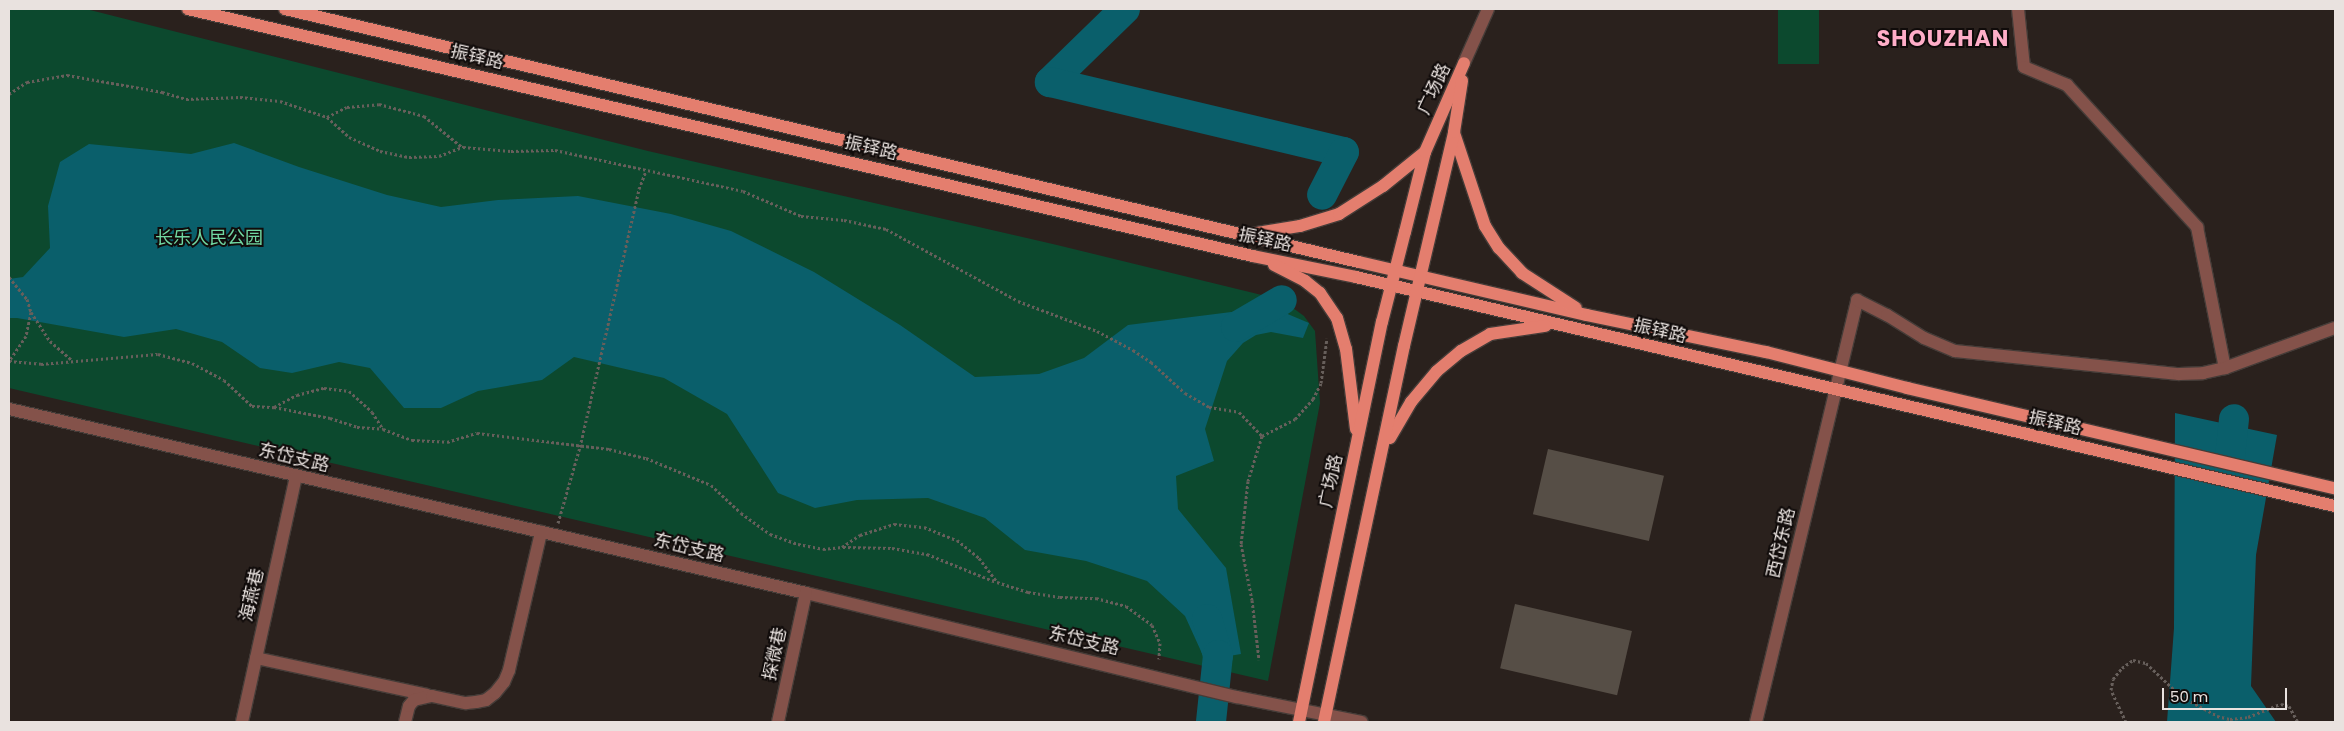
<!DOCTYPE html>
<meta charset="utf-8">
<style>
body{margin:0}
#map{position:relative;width:2344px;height:731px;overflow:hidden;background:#2a211d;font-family:Poppins,"Noto Sans SC",sans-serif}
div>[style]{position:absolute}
.green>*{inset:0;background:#0c492e;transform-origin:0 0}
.water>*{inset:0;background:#0a5f6b}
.river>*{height:30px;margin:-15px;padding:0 15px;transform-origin:15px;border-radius:15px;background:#0a5f6b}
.building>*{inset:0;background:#564e46;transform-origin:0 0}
.path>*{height:3px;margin-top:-1.5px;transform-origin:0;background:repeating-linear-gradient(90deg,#675f5b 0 2.5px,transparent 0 5px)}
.roads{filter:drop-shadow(1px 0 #453c38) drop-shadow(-1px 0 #453c38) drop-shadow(0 1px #453c38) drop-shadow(0 -1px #453c38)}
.minor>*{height:12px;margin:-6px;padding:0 6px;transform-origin:6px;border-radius:6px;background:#84524a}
.major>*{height:12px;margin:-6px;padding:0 6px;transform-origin:6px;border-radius:6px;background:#e47e6e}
span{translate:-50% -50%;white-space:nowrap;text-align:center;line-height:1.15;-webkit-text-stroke:4px #100b0a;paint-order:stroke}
.street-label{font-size:18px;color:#e9e2df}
.park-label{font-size:18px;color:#71d7a2}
.district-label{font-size:22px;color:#ffaec8;font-weight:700;letter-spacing:1px}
.frame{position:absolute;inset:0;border:10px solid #e9e2df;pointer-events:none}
.scale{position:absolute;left:2162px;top:688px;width:125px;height:22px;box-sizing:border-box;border:2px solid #e9e2df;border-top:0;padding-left:6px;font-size:15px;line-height:18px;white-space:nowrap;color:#e9e2df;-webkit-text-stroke:4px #100b0a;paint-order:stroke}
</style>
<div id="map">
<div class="green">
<div style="clip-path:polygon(9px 9px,86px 9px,648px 151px,1057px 245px,1282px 300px,1304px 316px,1315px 331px,1320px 403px,1268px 681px,9px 388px)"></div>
<div style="left:1778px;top:9px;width:41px;height:55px"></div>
</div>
<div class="water">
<div style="clip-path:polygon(234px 143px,299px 167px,387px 195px,441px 207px,498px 200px,578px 196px,671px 214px,731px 231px,814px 272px,900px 325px,975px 377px,1039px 374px,1084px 358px,1128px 325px,1271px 307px,1309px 323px,1303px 338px,1271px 332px,1256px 335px,1243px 343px,1227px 361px,1205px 429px,1214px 461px,1176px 476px,1178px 509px,1226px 568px,1241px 654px,1205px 660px,1185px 616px,1147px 581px,1086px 561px,1025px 550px,985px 518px,928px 498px,857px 500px,815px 508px,778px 493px,727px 414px,664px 378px,574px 357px,542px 380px,478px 391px,441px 408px,404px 408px,370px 368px,339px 362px,292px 373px,260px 368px,222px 342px,176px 329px,124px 337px,17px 318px,9px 318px,9px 279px,23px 277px,50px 248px,48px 206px,60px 162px,89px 144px,191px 154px)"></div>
<div style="clip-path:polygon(2175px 413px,2277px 435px,2256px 555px,2251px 686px,2276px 722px,2167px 722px,2174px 628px)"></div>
</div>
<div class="river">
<div style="left:1125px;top:9px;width:105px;rotate:135.8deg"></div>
<div style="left:1050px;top:82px;width:302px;rotate:13.4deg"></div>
<div style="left:1344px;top:152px;width:48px;rotate:117.1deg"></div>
<div style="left:1236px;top:327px;width:53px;rotate:-30.4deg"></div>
<div style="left:2229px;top:466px;width:47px;rotate:-83.9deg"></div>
<div style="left:1207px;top:619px;width:38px;rotate:73deg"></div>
<div style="left:1218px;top:655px;width:67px;rotate:96deg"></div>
</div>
<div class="building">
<div style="left:1548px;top:449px;width:119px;height:67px;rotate:13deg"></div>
<div style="left:1515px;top:604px;width:120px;height:66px;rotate:13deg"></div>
</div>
<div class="path">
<div style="left:9px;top:94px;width:22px;rotate:-34deg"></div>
<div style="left:27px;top:82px;width:41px;rotate:-9.9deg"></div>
<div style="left:67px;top:75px;width:97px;rotate:10.1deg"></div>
<div style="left:162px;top:92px;width:25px;rotate:16deg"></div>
<div style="left:186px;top:99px;width:54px;rotate:-2.1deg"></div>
<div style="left:240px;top:97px;width:40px;rotate:5.7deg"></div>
<div style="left:280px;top:101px;width:50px;rotate:18.8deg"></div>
<div style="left:327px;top:117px;width:30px;rotate:42deg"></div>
<div style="left:349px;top:137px;width:34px;rotate:24deg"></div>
<div style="left:380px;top:151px;width:30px;rotate:12deg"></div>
<div style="left:409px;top:157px;width:30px;rotate:-2deg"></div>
<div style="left:439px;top:156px;width:26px;rotate:-21deg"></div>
<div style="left:463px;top:147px;width:48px;rotate:4.8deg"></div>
<div style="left:511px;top:151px;width:44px;rotate:-1.3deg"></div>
<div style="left:555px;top:150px;width:192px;rotate:12.3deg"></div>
<div style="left:743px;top:191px;width:63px;rotate:23.3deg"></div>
<div style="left:801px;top:216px;width:43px;rotate:5.3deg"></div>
<div style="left:844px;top:220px;width:43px;rotate:12.1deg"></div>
<div style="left:886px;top:229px;width:150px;rotate:28.6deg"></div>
<div style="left:1018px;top:301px;width:85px;rotate:20.8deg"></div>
<div style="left:1097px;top:331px;width:41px;rotate:27.8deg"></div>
<div style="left:1133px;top:350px;width:22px;rotate:34deg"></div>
<div style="left:1151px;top:362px;width:46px;rotate:42.4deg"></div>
<div style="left:1185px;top:393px;width:28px;rotate:30deg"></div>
<div style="left:1209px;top:407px;width:30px;rotate:9deg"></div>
<div style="left:1239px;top:412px;width:33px;rotate:46deg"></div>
<div style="left:1262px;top:436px;width:47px;rotate:107.3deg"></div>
<div style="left:1248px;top:481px;width:63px;rotate:96.3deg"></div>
<div style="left:1241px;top:544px;width:57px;rotate:78.9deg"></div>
<div style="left:1252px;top:600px;width:60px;rotate:83.3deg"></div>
<div style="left:327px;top:117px;width:22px;rotate:-27deg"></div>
<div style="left:347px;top:107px;width:32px;rotate:-5deg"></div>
<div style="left:379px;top:104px;width:47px;rotate:14.9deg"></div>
<div style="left:424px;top:116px;width:49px;rotate:39.2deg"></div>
<div style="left:9px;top:277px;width:28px;rotate:51deg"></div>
<div style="left:27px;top:299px;width:14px;rotate:73deg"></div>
<div style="left:31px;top:312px;width:25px;rotate:102deg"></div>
<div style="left:26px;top:336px;width:30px;rotate:124deg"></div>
<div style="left:9px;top:361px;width:32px;rotate:5deg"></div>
<div style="left:41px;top:364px;width:117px;rotate:-4.9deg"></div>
<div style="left:158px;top:354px;width:35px;rotate:15deg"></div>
<div style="left:192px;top:363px;width:36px;rotate:28deg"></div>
<div style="left:224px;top:380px;width:38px;rotate:43deg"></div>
<div style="left:252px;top:406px;width:22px;rotate:3deg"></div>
<div style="left:274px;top:407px;width:26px;rotate:-28deg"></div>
<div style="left:297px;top:395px;width:28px;rotate:-15deg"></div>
<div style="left:324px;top:388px;width:25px;rotate:7deg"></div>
<div style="left:349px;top:391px;width:31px;rotate:42deg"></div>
<div style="left:372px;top:412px;width:20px;rotate:57deg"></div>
<div style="left:383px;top:429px;width:31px;rotate:21deg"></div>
<div style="left:412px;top:440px;width:35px;rotate:3deg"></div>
<div style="left:447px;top:442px;width:31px;rotate:-17deg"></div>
<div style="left:477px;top:433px;width:133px;rotate:6.9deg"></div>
<div style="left:609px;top:449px;width:38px;rotate:14deg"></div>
<div style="left:646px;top:458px;width:70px;rotate:22.6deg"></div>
<div style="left:711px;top:485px;width:41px;rotate:43deg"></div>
<div style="left:741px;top:513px;width:36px;rotate:36deg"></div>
<div style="left:770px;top:534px;width:30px;rotate:20deg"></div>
<div style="left:798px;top:544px;width:25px;rotate:11deg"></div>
<div style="left:823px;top:549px;width:19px;rotate:-6deg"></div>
<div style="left:842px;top:547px;width:22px;rotate:-34deg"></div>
<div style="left:860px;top:535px;width:36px;rotate:-18deg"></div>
<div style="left:894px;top:524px;width:30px;rotate:6deg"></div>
<div style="left:924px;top:527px;width:35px;rotate:22deg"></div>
<div style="left:957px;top:540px;width:28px;rotate:39deg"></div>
<div style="left:979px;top:558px;width:30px;rotate:53deg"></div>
<div style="left:997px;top:582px;width:33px;rotate:18deg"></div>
<div style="left:1028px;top:592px;width:32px;rotate:9deg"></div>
<div style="left:1060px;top:597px;width:36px;rotate:2deg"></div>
<div style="left:1096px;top:598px;width:31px;rotate:15deg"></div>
<div style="left:1126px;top:606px;width:32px;rotate:36deg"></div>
<div style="left:1152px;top:625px;width:20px;rotate:66deg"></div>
<div style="left:1160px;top:643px;width:16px;rotate:94deg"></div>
<div style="left:31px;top:312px;width:35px;rotate:57deg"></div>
<div style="left:50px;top:341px;width:29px;rotate:41deg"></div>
<div style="left:274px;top:407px;width:57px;rotate:11.1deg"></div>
<div style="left:330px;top:418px;width:28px;rotate:18deg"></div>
<div style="left:357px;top:427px;width:26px;rotate:4deg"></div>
<div style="left:1262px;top:436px;width:37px;rotate:-27deg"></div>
<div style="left:1295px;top:419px;width:27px;rotate:-48deg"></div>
<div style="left:1313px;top:399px;width:18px;rotate:-63deg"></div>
<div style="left:1321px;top:383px;width:45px;rotate:-82.4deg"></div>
<div style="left:558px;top:523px;width:79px;rotate:-73.9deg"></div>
<div style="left:580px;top:447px;width:265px;rotate:-77.1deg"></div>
<div style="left:639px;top:189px;width:19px;rotate:-69deg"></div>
<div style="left:843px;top:547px;width:49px;rotate:1.2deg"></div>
<div style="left:892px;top:548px;width:36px;rotate:10deg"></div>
<div style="left:927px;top:554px;width:74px;rotate:22.1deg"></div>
<div style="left:2126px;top:722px;width:35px;rotate:-115deg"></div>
<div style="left:2111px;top:690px;width:11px;rotate:-80deg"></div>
<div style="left:2113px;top:679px;width:14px;rotate:-51deg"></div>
<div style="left:2122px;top:668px;width:14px;rotate:-36deg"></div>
<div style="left:2133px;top:660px;width:13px;rotate:13deg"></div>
<div style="left:2146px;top:663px;width:50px;rotate:43.4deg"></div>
<div style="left:2182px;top:697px;width:40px;rotate:28deg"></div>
<div style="left:2217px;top:716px;width:13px;rotate:13deg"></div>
<div style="left:2230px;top:719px;width:18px;rotate:-6deg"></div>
<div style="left:2248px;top:717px;width:35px;rotate:-22deg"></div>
<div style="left:2281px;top:704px;width:8px;rotate:14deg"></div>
<div style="left:2289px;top:706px;width:18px;rotate:61deg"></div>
</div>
<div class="roads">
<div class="minor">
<div style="left:2018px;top:9px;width:58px;rotate:84.1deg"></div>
<div style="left:2024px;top:67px;width:47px;rotate:22.7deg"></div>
<div style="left:2067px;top:85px;width:193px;rotate:47.5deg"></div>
<div style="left:2197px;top:227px;width:144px;rotate:78.8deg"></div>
<div style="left:1464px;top:63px;width:59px;rotate:-66deg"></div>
<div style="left:9px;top:409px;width:818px;rotate:13deg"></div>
<div style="left:806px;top:593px;width:443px;rotate:13.6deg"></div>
<div style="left:1237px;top:697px;width:127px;rotate:11.3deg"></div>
<div style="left:256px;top:658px;width:175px;rotate:12.2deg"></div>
<div style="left:242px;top:722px;width:252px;rotate:-77.6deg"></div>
<div style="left:405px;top:722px;width:16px;rotate:-76deg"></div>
<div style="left:409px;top:706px;width:8px;rotate:-50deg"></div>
<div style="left:414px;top:700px;width:18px;rotate:-13deg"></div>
<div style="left:432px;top:696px;width:35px;rotate:12deg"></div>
<div style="left:466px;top:703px;width:10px;rotate:-6deg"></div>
<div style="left:476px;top:702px;width:10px;rotate:-11deg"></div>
<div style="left:486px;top:700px;width:11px;rotate:-38deg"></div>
<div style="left:495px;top:693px;width:14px;rotate:-51deg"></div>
<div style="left:504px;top:682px;width:13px;rotate:-67deg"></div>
<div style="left:509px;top:670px;width:142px;rotate:-76.9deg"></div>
<div style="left:778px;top:722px;width:132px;rotate:-77.8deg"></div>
<div style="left:1756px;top:722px;width:434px;rotate:-76.5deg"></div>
<div style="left:1857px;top:300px;width:34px;rotate:27deg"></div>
<div style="left:1887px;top:315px;width:44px;rotate:31.9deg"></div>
<div style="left:1924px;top:338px;width:34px;rotate:23deg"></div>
<div style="left:1955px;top:351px;width:225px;rotate:5.9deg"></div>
<div style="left:2179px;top:374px;width:24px;rotate:-2deg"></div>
<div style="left:2203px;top:373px;width:23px;rotate:-13deg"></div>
<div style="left:2225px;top:368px;width:117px;rotate:-20deg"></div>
</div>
<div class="major">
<div style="left:188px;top:9px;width:1093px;rotate:13.06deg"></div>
<div style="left:1253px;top:256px;width:105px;rotate:11.5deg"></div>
<div style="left:1356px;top:277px;width:1005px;rotate:13.17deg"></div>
<div style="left:285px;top:9px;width:1103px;rotate:13.26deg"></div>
<div style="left:1359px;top:262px;width:234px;rotate:13.1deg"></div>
<div style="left:1587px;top:315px;width:183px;rotate:11.7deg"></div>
<div style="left:1766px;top:352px;width:146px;rotate:14.3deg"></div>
<div style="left:1907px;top:388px;width:440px;rotate:13.2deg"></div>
<div style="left:1454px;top:133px;width:98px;rotate:71.6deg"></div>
<div style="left:1485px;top:226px;width:26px;rotate:58deg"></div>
<div style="left:1499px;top:248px;width:34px;rotate:47deg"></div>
<div style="left:1522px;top:273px;width:64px;rotate:32.9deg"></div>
<div style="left:1251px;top:234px;width:50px;rotate:-9.3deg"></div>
<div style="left:1300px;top:226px;width:41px;rotate:-17.1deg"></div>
<div style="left:1339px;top:214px;width:52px;rotate:-32.5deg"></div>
<div style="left:1383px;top:186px;width:54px;rotate:-39deg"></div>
<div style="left:1274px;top:265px;width:35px;rotate:27deg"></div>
<div style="left:1305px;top:281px;width:19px;rotate:39deg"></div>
<div style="left:1320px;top:293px;width:30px;rotate:56deg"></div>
<div style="left:1337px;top:318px;width:32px;rotate:74deg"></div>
<div style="left:1346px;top:349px;width:81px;rotate:82.9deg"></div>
<div style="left:1390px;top:438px;width:42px;rotate:-59.7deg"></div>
<div style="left:1411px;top:402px;width:40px;rotate:-50deg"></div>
<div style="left:1437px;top:371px;width:31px;rotate:-40deg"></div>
<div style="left:1461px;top:351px;width:34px;rotate:-30deg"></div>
<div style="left:1490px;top:334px;width:56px;rotate:-8.3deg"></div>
<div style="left:1299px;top:722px;width:409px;rotate:-78.3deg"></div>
<div style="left:1382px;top:322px;width:93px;rotate:-75.7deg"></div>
<div style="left:1405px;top:232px;width:82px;rotate:-76deg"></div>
<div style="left:1425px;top:152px;width:97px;rotate:-66.3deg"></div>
<div style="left:1324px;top:722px;width:384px;rotate:-78deg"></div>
<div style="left:1404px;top:346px;width:220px;rotate:-76.8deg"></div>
<div style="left:1454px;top:132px;width:52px;rotate:-81.1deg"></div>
</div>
</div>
<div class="street-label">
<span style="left:477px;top:57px;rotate:13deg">振铎路</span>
<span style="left:1434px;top:89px;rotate:-65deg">广场路</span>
<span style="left:871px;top:148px;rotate:13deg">振铎路</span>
<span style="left:1265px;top:240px;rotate:12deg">振铎路</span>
<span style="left:1660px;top:331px;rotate:13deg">振铎路</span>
<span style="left:2055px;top:423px;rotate:13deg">振铎路</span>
<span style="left:294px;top:458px;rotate:13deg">东岱支路</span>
<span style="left:1331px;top:481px;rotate:-78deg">广场路</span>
<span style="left:1781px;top:543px;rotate:-77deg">西岱东路</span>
<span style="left:689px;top:548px;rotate:13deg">东岱支路</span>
<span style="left:252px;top:595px;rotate:-77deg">海燕巷</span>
<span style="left:1084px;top:641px;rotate:13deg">东岱支路</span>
<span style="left:775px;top:654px;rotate:-78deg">探微巷</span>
</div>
<div class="park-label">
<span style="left:209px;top:238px">长乐人民公园</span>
</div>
<div class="district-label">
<span style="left:1943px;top:39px">SHOUZHAN</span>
</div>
<div class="frame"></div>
<div class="scale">50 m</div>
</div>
